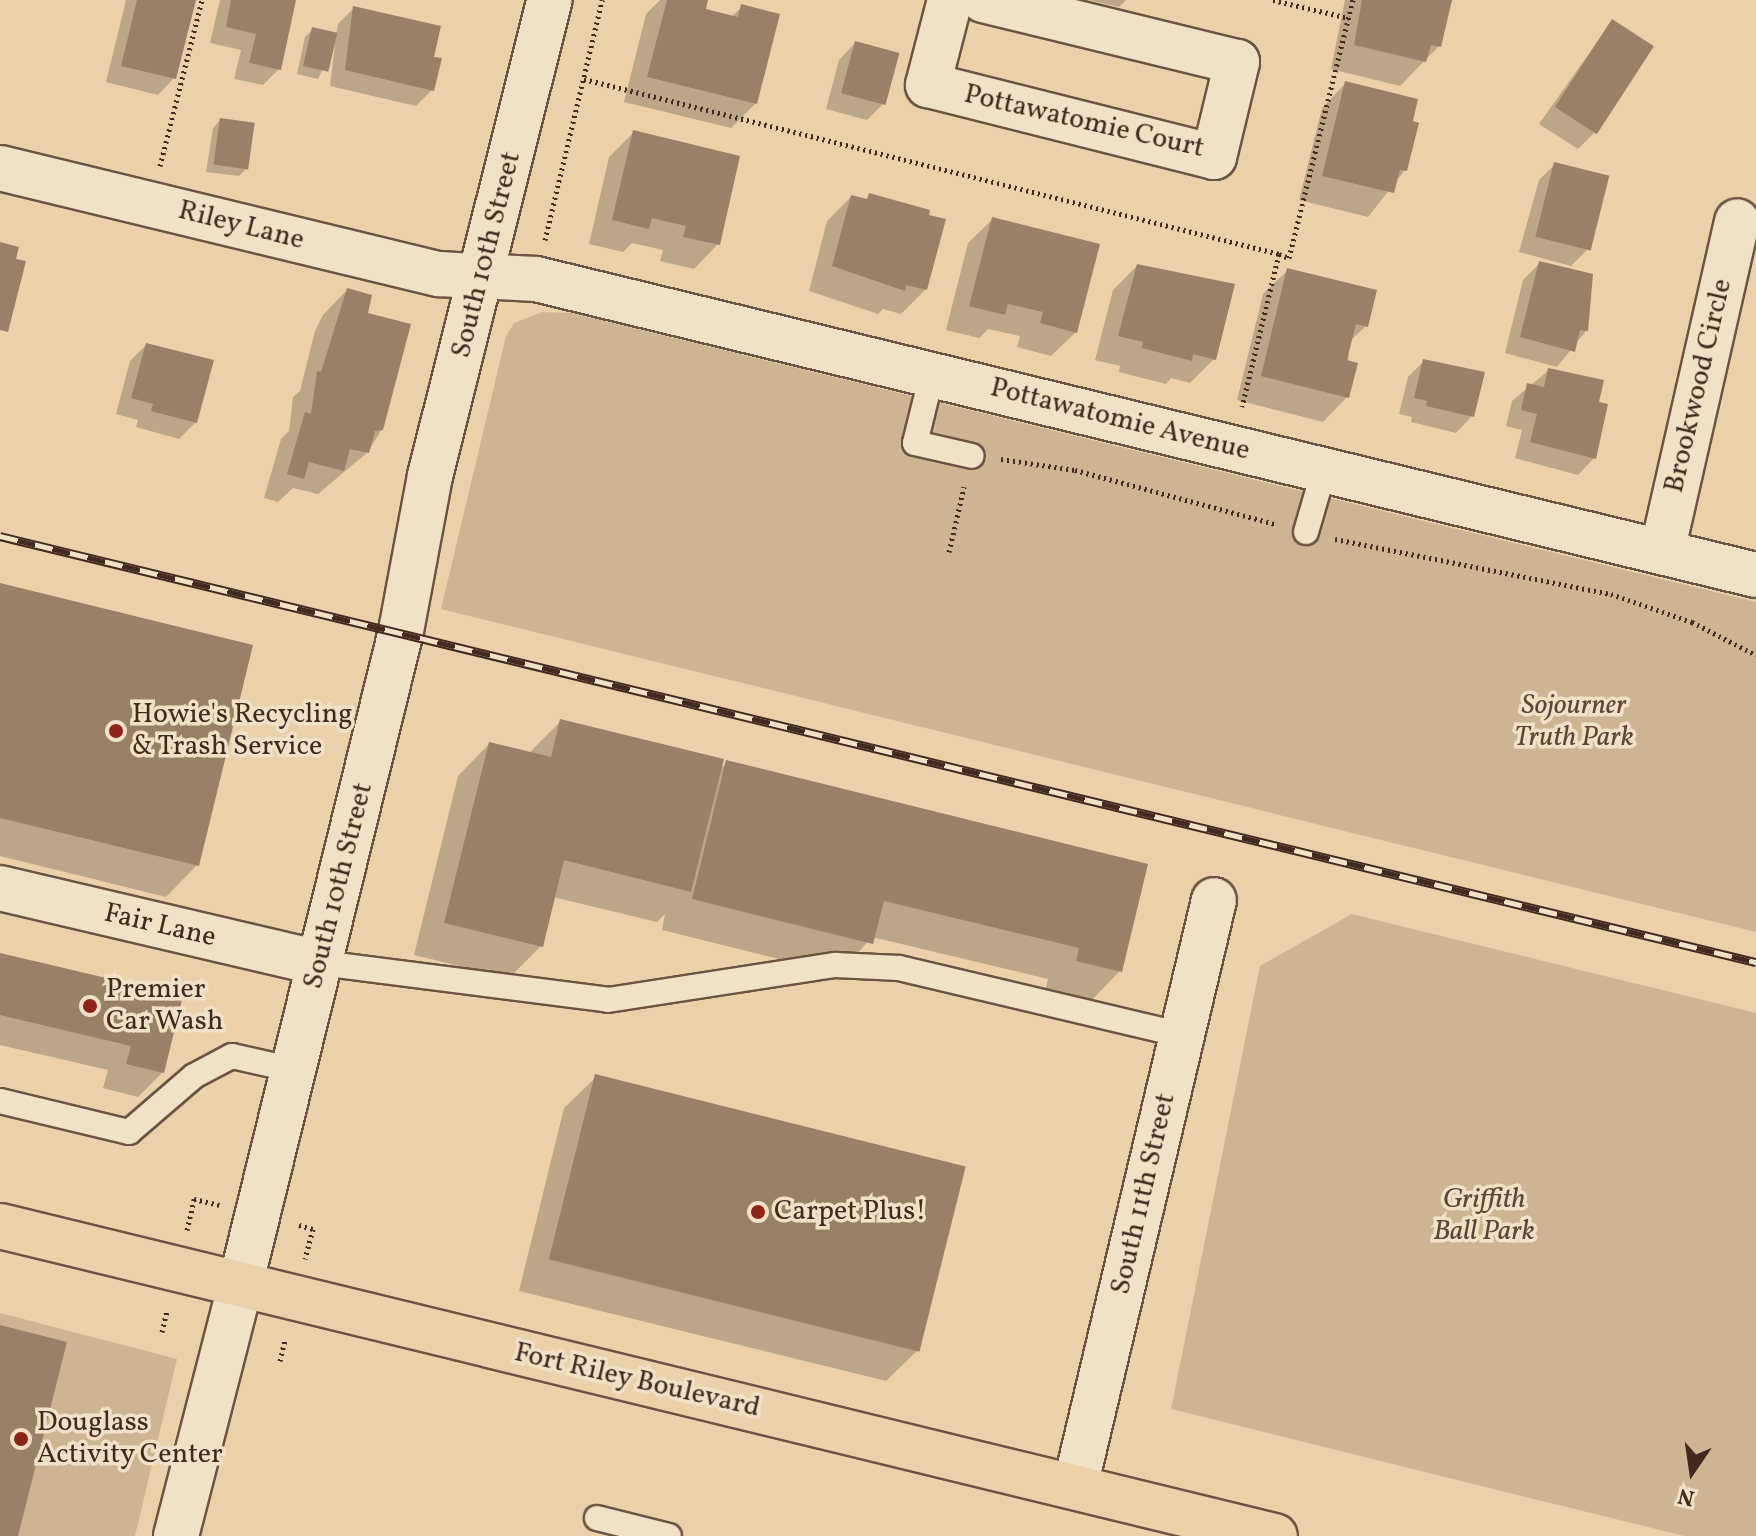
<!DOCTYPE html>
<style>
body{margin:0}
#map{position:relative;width:1756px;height:1536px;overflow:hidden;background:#ead1a9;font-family:Vollkorn,serif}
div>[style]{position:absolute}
.green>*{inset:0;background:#cdb592}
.shadow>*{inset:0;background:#0003}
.building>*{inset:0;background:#998167;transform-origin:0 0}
.path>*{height:5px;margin-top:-2.5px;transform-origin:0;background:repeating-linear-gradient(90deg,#422a1f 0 2px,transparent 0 6px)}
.roads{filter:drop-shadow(2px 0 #6c5442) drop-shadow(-2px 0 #6c5442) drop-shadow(0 2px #6c5442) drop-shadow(0 -2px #6c5442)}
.lane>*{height:24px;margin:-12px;padding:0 12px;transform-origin:12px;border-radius:12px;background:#f1e1c7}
.street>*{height:44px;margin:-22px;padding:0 22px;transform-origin:22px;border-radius:22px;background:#f1e1c7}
.secondary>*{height:44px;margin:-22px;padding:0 22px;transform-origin:22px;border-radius:22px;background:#f1e1c7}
.highway>*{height:44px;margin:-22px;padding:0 22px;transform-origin:22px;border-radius:22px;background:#ead1a9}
.rail>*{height:9px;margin-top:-4.5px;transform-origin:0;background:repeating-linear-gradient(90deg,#f1e1c7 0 18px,#422a1f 0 36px);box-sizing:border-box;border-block:2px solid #422a1f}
.dots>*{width:22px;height:22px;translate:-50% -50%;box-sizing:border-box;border:4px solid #f1e1c7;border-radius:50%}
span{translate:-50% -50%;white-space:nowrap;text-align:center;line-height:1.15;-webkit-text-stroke:7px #f1e1c7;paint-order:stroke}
.street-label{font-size:28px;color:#422a1f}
.park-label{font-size:28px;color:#5e4636;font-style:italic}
.poi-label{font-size:28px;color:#422a1f}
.left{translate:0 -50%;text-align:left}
.north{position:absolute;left:1652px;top:1432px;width:80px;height:80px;-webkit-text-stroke:6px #f1e1c7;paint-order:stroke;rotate:193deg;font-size:22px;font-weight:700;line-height:32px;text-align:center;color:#422a1f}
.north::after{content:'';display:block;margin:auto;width:28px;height:36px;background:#422a1f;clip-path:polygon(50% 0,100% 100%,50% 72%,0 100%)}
</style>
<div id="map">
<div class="green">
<div style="clip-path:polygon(542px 312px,571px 313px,1756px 602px,1756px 932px,441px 609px,506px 336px,514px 323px)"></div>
<div style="clip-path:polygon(1352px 914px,1756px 1013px,1756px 1536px,1684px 1536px,1171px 1409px,1260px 966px)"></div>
<div style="clip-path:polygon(0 1313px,177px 1359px,135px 1536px,0 1536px)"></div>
</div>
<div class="shadow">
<div style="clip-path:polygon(126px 0,194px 0,174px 78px,158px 95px,106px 82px)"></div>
<div style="clip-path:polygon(220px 0,294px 0,279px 69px,263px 85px,234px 79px,241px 50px,210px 43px)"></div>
<div style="clip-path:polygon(660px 0,706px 0,703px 10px,731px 17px,742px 7px,756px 103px,731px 128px,624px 102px,646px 14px)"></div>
<div style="clip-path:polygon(1089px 0,1126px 0,1119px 7px)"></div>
<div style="clip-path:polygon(1345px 0,1450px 0,1439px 46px,1400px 86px,1331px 69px)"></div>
<div style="clip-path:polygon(354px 8px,431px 58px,432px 90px,416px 106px,330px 86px,335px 44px,318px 79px,297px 74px,305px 37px,313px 29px,336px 35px,338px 24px)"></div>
<div style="clip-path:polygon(1612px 21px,1594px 133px,1578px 149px,1539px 124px)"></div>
<div style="clip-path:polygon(855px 43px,883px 104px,867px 120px,826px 109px,839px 60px)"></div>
<div style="clip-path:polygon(1346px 83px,1405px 170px,1368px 217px,1299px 200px,1322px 108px)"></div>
<div style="clip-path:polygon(220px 120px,247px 168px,239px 176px,206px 172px,213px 128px)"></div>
<div style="clip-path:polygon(633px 133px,718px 244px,694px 269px,660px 261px,663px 250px,632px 243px,623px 252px,589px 244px,609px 157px)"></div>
<div style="clip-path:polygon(1555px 164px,1587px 250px,1571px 266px,1519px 252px,1539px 180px)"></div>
<div style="clip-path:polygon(870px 196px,926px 289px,901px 314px,883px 309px,878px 314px,809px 291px,827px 221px,851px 197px,865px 201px)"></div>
<div style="clip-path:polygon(993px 219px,1076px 332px,1051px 356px,1017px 347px,1020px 336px,988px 329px,979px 338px,946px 330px,968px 243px)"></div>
<div style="clip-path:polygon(1540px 263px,1586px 331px,1557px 367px,1505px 353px,1523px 280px)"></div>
<div style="clip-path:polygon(1137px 266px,1214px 359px,1190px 383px,1171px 378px,1166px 384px,1119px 372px,1120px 366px,1095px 360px,1113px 290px)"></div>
<div style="clip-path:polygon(1288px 270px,1366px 326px,1349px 342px,1347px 397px,1323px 422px,1237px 400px,1263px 294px)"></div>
<div style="clip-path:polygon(347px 290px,365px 314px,382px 429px,368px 452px,318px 494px,293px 488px,278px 502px,264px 498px,281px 439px,289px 431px,293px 397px,300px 391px,315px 331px,323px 315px)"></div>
<div style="clip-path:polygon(146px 345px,196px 422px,179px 439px,136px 427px,138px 420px,116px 414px,130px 361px)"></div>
<div style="clip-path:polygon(1424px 361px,1472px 416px,1456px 433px,1411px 422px,1412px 417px,1399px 414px,1408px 377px)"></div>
<div style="clip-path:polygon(1549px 370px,1597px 404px,1594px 458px,1578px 475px,1515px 458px,1522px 430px,1506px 426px,1512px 401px)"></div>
<div style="clip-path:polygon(0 585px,197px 865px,166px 897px,0 856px)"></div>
<div style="clip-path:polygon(561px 721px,719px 770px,727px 762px,1146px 865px,1120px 971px,1089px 1003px,1045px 992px,1048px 979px,872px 937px,839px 974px,662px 930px,665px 914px,657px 922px,553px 897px,541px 946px,509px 978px,414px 955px,458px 776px,489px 744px,528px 754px)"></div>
<div style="clip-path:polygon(0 955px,180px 997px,163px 1072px,138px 1097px,103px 1088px,108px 1070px,0 1045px)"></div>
<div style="clip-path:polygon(596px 1077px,918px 1350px,886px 1381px,519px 1291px,564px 1108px)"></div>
</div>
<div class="building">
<div style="clip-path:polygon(137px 0,196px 0,176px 79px,121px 66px)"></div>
<div style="clip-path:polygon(231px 0,296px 0,281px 70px,249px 63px,256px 34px,226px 27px)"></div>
<div style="clip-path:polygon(667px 0,708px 0,706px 9px,738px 17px,741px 4px,780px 14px,757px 104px,647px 77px)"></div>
<div style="clip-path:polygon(1362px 0,1452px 0,1441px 47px,1431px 45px,1426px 62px,1354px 45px)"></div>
<div style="clip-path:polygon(353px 6px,441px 26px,434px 57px,442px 58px,434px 91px,345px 70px)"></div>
<div style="left:1612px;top:19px;width:50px;height:105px;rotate:33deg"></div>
<div style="left:312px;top:27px;width:26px;height:40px;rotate:13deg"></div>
<div style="left:855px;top:41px;width:46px;height:54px;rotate:15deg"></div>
<div style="clip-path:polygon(1345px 81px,1418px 99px,1413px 121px,1419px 123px,1407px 171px,1400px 170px,1394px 193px,1322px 176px)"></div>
<div style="left:220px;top:118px;width:35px;height:47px;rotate:8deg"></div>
<div style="clip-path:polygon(633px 130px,740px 156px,720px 245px,683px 237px,686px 226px,652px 218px,649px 229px,612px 220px)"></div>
<div style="left:1554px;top:162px;width:57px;height:77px;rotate:14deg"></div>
<div style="clip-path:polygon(869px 193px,930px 210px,929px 215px,946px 219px,927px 290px,906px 285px,905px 291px,832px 266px,851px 195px,867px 199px)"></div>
<div style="clip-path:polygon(992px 217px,1100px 244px,1077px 333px,1040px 323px,1043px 312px,1008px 304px,1005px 315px,969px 306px)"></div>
<div style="clip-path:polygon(0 242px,19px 247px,16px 259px,26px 261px,8px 332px,0 330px)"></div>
<div style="clip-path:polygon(1539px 261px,1593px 274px,1588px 331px,1580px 330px,1575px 352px,1520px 337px)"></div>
<div style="clip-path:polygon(1137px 264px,1235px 284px,1216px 360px,1193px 354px,1192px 361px,1142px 348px,1143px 342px,1118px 336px)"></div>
<div style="clip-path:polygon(1287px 268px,1377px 290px,1368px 327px,1356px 324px,1347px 360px,1358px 363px,1349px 398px,1261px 376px)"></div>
<div style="clip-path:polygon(347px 288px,372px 295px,368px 313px,411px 324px,383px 430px,375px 431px,369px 453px,350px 449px,344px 471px,309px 462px,304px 479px,287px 474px,305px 412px,311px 414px,317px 371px,321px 372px)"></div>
<div style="clip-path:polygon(146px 343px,214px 360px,197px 423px,151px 411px,153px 404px,131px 398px)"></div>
<div style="clip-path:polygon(1423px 359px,1485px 372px,1474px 417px,1426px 406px,1427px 401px,1414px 398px)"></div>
<div style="clip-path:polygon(1548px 368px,1604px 380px,1599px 402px,1608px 404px,1596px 459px,1530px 442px,1537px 414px,1521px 410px,1527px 383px,1544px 387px)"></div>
<div style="clip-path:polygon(0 583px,253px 645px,199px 866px,0 818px)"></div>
<div style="clip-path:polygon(560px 719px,724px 759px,691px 892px,564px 860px,543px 947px,444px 923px,489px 742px,551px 757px)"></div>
<div style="clip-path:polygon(726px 760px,1148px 864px,1122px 972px,1076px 961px,1079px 948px,884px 901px,873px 944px,692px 899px)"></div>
<div style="clip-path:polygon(0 953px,183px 996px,164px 1073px,126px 1064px,131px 1046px,0 1015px)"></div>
<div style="left:595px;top:1074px;width:382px;height:191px;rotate:14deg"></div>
<div style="clip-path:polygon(0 1325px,67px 1342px,18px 1536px,0 1536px)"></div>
</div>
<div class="path">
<div style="left:1273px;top:0;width:78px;rotate:13.3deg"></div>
<div style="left:584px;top:79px;width:717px;rotate:14.13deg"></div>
<div style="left:1279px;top:254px;width:157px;rotate:103.6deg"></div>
<div style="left:160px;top:166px;width:171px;rotate:-75.8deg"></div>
<div style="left:545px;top:240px;width:247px;rotate:-76.6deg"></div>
<div style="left:1279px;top:254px;width:11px;rotate:22deg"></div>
<div style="left:1289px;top:258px;width:266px;rotate:-76.1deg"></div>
<div style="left:1001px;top:459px;width:75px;rotate:8.5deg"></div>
<div style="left:1075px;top:470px;width:207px;rotate:15.1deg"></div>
<div style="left:1335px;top:539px;width:281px;rotate:11.3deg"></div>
<div style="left:1611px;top:594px;width:86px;rotate:19.1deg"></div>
<div style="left:1692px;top:622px;width:72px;rotate:27.3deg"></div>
<div style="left:949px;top:552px;width:67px;rotate:-77deg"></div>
<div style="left:299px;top:1225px;width:15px;rotate:16deg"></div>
<div style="left:313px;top:1229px;width:31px;rotate:105deg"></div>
<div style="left:187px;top:1230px;width:32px;rotate:-77deg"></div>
<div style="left:194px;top:1199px;width:26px;rotate:13deg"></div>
<div style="left:162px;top:1332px;width:23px;rotate:-77deg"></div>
<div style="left:280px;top:1361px;width:23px;rotate:-77deg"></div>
</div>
<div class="roads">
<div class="lane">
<div style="left:932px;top:374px;width:71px;rotate:103.8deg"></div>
<div style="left:915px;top:443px;width:58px;rotate:12.8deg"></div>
<div style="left:1306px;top:532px;width:65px;rotate:-73.8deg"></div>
<div style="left:321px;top:963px;width:289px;rotate:7.3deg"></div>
<div style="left:608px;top:1000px;width:230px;rotate:-8.8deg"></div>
<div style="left:835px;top:965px;width:64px;rotate:2.7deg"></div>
<div style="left:899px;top:968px;width:291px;rotate:13.3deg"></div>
<div style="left:0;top:1101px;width:133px;rotate:13.5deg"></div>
<div style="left:129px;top:1132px;width:86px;rotate:-40.7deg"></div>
<div style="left:194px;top:1076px;width:43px;rotate:-27.8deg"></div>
<div style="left:232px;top:1056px;width:64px;rotate:12.7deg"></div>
<div style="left:597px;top:1518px;width:74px;rotate:14deg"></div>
</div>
<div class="street">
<div style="left:950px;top:0;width:88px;rotate:104.5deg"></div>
<div style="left:928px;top:85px;width:295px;rotate:14.1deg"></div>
<div style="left:1214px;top:157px;width:98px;rotate:-76.4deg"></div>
<div style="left:1237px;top:62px;width:261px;rotate:-166.3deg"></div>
<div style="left:0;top:168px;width:452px;rotate:13.6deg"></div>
<div style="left:439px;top:274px;width:97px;rotate:3deg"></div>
<div style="left:536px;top:279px;width:1255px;rotate:13.64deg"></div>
<div style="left:1662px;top:552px;width:339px;rotate:-77.2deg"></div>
<div style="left:0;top:888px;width:330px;rotate:13.2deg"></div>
<div style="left:240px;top:1286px;width:674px;rotate:-76.19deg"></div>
<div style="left:401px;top:631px;width:158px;rotate:-79.4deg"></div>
<div style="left:430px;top:476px;width:491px;rotate:-75.9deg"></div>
<div style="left:1075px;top:1487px;width:603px;rotate:-76.68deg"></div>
</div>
<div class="secondary">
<div style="left:176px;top:1536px;width:258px;rotate:-75.6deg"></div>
</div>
<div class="highway">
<div style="left:0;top:1226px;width:1312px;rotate:13.67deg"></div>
</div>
</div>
<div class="rail">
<div style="left:0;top:536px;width:1807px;rotate:13.64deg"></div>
</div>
<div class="dots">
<div style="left:116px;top:731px;background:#8f2418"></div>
<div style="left:90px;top:1006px;background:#8f2418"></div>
<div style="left:758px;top:1212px;background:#8f2418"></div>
<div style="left:21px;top:1439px;background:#8f2418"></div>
</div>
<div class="street-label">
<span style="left:1084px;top:122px;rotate:13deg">Pottawatomie Court</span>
<span style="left:241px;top:226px;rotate:14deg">Riley Lane</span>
<span style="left:487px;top:255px;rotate:-76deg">South 10th Street</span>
<span style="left:1699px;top:386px;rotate:-77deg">Brookwood Circle</span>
<span style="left:1120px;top:420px;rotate:14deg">Pottawatomie Avenue</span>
<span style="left:339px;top:886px;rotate:-76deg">South 10th Street</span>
<span style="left:160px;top:926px;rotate:13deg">Fair Lane</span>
<span style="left:1144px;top:1194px;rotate:-77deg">South 11th Street</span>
<span style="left:637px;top:1381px;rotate:13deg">Fort Riley Boulevard</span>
</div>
<div class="park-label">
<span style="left:1574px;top:722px">Sojourner<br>Truth Park</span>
<span style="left:1484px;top:1216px">Griffith<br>Ball Park</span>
</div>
<div class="poi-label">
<span class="left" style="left:132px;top:731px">Howie's Recycling<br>&amp; Trash Service</span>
<span class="left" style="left:106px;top:1006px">Premier<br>Car Wash</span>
<span class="left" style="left:774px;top:1212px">Carpet Plus!</span>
<span class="left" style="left:37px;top:1439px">Douglass<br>Activity Center</span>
</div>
<div class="north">N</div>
</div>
